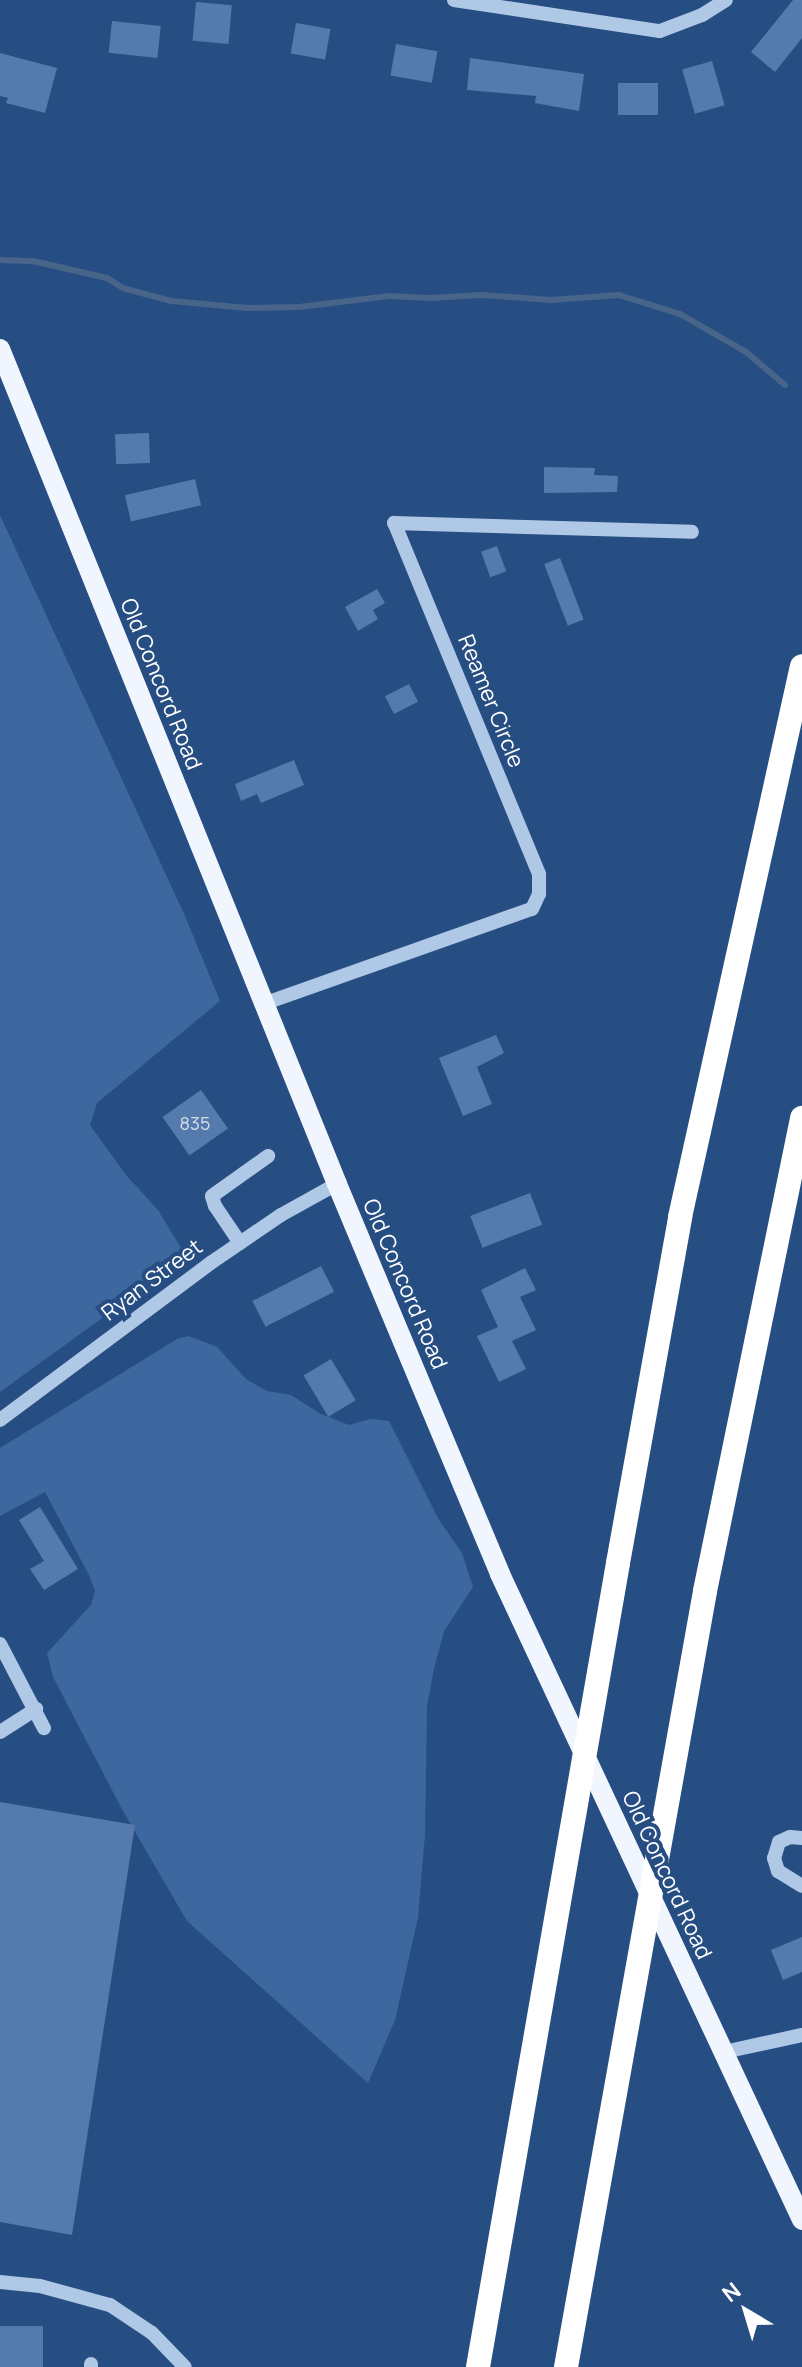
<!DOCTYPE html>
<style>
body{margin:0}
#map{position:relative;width:802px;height:2367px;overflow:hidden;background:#274e82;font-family:Manrope,sans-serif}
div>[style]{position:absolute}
.green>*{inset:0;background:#3c689f}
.stream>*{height:6px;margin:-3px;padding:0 3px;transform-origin:3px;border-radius:3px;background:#486589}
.building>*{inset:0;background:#547bac;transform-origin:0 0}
.minor>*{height:14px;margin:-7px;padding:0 7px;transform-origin:7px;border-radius:7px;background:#afc8e6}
.major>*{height:20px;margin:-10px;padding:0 10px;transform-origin:10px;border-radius:10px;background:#f1f5fd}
.highway>*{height:24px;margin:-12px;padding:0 12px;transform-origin:12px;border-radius:12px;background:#fff}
.highway-bridge>*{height:24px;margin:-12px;padding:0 12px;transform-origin:12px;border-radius:12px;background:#fff}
span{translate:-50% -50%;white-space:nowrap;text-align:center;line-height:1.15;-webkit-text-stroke:8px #274e82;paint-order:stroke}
.number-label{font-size:18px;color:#d4deea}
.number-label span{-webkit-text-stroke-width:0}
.street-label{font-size:22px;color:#fff}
.north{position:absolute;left:706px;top:2271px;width:80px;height:80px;-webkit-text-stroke:6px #274e82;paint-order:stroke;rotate:322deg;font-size:22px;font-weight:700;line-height:32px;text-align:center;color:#fff}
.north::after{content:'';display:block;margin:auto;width:28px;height:36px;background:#fff;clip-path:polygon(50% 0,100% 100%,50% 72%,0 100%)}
</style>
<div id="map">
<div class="green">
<div style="clip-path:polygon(0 515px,185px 916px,220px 1001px,97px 1103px,90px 1125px,126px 1175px,158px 1210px,181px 1248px,181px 1261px,0 1392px)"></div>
<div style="clip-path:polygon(189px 1336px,217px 1347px,246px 1379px,267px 1391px,291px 1395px,319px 1413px,349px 1425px,370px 1419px,389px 1421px,439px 1520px,462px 1553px,473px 1587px,444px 1631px,434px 1669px,427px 1706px,425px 1835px,418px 1918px,395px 2020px,368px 2083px,187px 1921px,123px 1811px,53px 1677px,47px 1653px,91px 1605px,95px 1591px,89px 1575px,45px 1492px,0 1516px,0 1448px,177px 1339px)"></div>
</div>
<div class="stream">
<div style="left:0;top:260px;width:33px;rotate:2deg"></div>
<div style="left:33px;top:261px;width:76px;rotate:12.9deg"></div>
<div style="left:107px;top:278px;width:19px;rotate:32deg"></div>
<div style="left:123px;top:288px;width:50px;rotate:15.2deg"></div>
<div style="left:171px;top:301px;width:77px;rotate:5.2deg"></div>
<div style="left:248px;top:308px;width:51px;rotate:-1.1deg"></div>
<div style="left:299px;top:307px;width:91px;rotate:-7deg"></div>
<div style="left:389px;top:296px;width:41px;rotate:2.8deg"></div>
<div style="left:430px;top:298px;width:52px;rotate:-3.3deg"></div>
<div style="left:482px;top:295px;width:69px;rotate:4.1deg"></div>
<div style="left:551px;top:300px;width:68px;rotate:-4.2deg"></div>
<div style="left:619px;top:295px;width:64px;rotate:17.3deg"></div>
<div style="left:680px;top:314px;width:76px;rotate:29.9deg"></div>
<div style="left:746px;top:352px;width:51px;rotate:40.2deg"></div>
</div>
<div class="building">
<div style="clip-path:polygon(793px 0,802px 0,802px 38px,775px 72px,751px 52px)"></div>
<div style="left:196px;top:2px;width:36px;height:39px;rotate:5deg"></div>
<div style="left:112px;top:21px;width:49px;height:32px;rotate:6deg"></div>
<div style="left:296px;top:23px;width:35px;height:31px;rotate:10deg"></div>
<div style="left:396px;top:44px;width:42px;height:32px;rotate:10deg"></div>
<div style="clip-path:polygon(0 53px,57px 68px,45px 113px,6px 103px,8px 98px,0 96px)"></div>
<div style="clip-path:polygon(470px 58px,584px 74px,579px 111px,535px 103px,536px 96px,467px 90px)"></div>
<div style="left:712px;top:61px;width:46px;height:31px;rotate:74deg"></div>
<div style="left:618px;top:83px;width:40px;height:32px"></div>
<div style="left:149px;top:433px;width:30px;height:34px;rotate:88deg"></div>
<div style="clip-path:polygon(544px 467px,595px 468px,594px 475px,618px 476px,617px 492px,544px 493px)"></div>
<div style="left:195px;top:479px;width:27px;height:72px;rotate:77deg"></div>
<div style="left:497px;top:546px;width:27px;height:17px;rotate:70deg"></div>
<div style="left:560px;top:558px;width:66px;height:17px;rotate:69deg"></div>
<div style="clip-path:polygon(377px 589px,385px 603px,373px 610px,378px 619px,358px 631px,345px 607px)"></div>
<div style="left:409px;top:684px;width:20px;height:27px;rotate:63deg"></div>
<div style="clip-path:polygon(294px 760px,304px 785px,261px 803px,257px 794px,241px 801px,235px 784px)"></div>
<div style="clip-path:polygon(496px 1035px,504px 1053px,477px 1067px,492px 1104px,463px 1116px,439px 1058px)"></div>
<div style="left:201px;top:1090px;width:47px;height:47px;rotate:55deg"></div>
<div style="left:530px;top:1193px;width:34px;height:64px;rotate:69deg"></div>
<div style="left:321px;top:1266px;width:29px;height:77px;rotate:63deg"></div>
<div style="clip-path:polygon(525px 1268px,536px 1290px,520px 1297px,536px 1330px,512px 1341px,526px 1369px,499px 1382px,477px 1336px,498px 1327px,481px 1290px)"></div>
<div style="left:331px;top:1359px;width:48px;height:32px;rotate:59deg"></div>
<div style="clip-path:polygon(40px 1507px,78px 1569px,44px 1590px,30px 1569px,44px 1561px,19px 1520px)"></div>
<div style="clip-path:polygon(0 1802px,135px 1825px,72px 2235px,0 2222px)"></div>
<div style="clip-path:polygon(802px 1937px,802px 1972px,783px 1980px,771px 1950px)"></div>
<div style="left:0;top:2326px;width:43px;height:41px"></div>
</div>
<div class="minor">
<div style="left:454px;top:0;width:208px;rotate:8.6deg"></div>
<div style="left:660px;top:31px;width:45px;rotate:-20.9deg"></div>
<div style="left:702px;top:15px;width:28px;rotate:-32deg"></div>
<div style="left:263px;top:1004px;width:285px;rotate:-19.5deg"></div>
<div style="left:532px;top:909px;width:17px;rotate:-65deg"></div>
<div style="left:539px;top:894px;width:20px;rotate:-90deg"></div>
<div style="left:539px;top:874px;width:380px;rotate:-112.4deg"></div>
<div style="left:394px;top:523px;width:298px;rotate:1.7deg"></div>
<div style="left:240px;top:1243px;width:45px;rotate:-124deg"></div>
<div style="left:215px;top:1206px;width:10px;rotate:-107deg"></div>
<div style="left:212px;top:1196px;width:69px;rotate:-35.5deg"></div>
<div style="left:0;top:1420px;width:264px;rotate:-36.7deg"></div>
<div style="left:212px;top:1262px;width:83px;rotate:-34.3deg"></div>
<div style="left:281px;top:1215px;width:64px;rotate:-29deg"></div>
<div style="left:0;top:1644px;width:95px;rotate:62.4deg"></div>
<div style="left:0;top:1732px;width:43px;rotate:-32.6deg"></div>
<div style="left:802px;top:1838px;width:12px;rotate:-175deg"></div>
<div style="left:790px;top:1837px;width:12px;rotate:156deg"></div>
<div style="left:779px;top:1842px;width:17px;rotate:107deg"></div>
<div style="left:774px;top:1858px;width:14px;rotate:73deg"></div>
<div style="left:778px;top:1871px;width:28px;rotate:32deg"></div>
<div style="left:724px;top:2052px;width:80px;rotate:-12.3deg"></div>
<div style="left:0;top:2282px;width:40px;rotate:5.7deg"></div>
<div style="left:40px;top:2286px;width:73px;rotate:15.2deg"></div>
<div style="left:110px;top:2305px;width:50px;rotate:33.7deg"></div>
<div style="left:152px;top:2333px;width:47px;rotate:45.9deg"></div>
<div style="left:91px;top:2367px;width:3px;rotate:-90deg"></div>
</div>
<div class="major">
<div style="left:0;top:349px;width:900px;rotate:68.02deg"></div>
<div style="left:337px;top:1184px;width:423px;rotate:67.3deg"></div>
<div style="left:500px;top:1574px;width:713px;rotate:64.94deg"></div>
</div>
<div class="highway">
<div style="left:618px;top:1563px;width:352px;rotate:-79.8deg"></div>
<div style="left:680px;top:1217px;width:564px;rotate:-77.52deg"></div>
<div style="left:705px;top:1591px;width:483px;rotate:-78.4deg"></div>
</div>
<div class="highway-bridge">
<div style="left:478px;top:2367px;width:816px;rotate:-80.12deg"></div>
<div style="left:566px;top:2367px;width:788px;rotate:-79.84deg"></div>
</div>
<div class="number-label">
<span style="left:195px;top:1123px">835</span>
</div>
<div class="street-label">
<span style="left:161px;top:684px;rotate:68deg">Old Concord Road</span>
<span style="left:491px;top:701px;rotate:68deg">Reamer Circle</span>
<span style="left:152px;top:1280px;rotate:-37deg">Ryan Street</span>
<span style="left:405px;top:1284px;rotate:67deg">Old Concord Road</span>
<span style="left:667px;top:1875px;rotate:65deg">Old Concord Road</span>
</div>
<div class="north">N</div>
</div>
